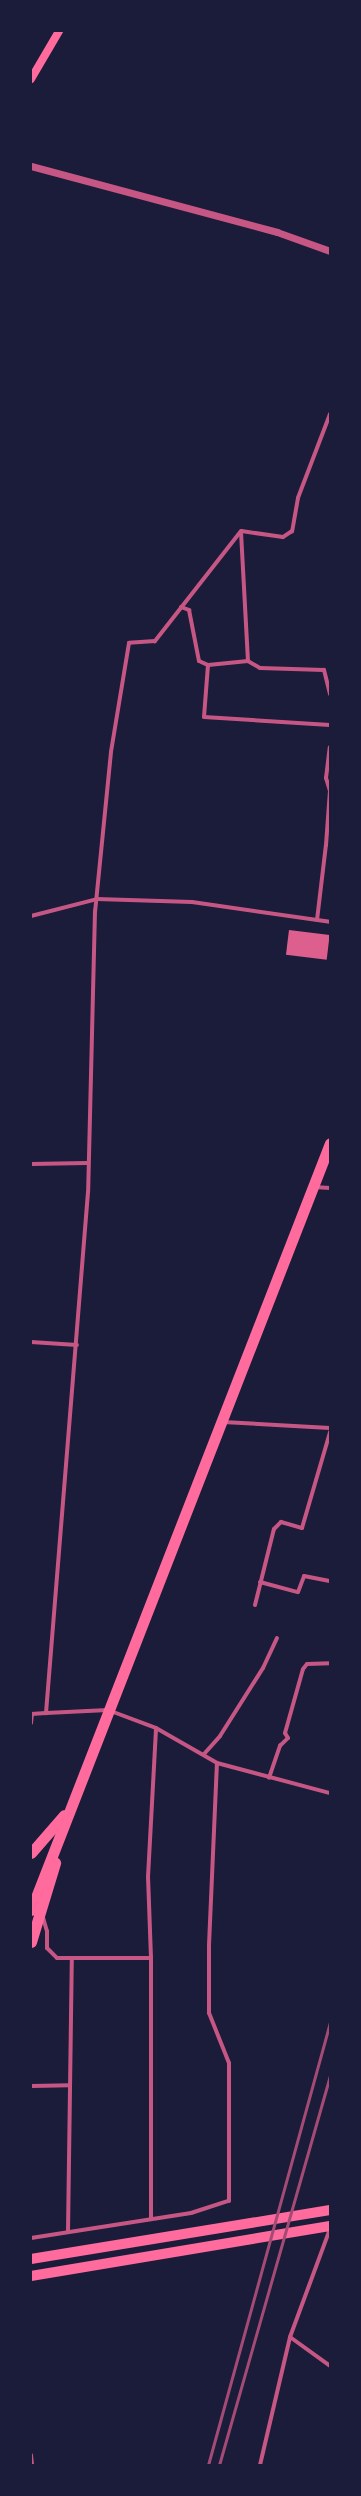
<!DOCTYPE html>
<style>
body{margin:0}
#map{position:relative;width:361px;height:2496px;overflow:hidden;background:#1b1b3a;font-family:Mulish,sans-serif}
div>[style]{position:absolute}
.building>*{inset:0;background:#dd5f8e;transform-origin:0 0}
.pedestrian>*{height:3.5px;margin:-1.75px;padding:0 1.75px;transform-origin:1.75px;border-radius:1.75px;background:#c65784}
.minor>*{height:4px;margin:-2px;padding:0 2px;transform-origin:2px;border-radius:2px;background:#c65784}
.tertiary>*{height:7px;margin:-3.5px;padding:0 3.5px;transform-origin:3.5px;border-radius:3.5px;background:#c65784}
.secondary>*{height:8px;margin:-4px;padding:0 4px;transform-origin:4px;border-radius:4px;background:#ff6b9d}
.primary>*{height:10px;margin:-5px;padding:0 5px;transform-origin:5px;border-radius:5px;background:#ff6b9d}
.trunk>*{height:11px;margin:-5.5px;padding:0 5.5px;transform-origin:5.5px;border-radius:5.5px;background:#ff6b9d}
.rail>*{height:3px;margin:-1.5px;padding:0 1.5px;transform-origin:1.5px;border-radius:1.5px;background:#a44b75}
span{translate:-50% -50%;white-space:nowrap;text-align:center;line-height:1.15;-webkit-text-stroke:3px #1b1b3a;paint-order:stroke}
.frame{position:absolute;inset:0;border:32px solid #1b1b3a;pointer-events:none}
</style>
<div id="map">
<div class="building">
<div style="left:289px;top:930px;width:41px;height:25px;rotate:7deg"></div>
</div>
<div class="pedestrian">
<div style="left:269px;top:1778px;width:34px;rotate:-71deg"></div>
<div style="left:280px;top:1746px;width:11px;rotate:-45deg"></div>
</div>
<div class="minor">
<div style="left:330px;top:414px;width:90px;rotate:110.9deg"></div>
<div style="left:298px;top:498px;width:34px;rotate:100deg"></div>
<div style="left:292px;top:531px;width:11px;rotate:146deg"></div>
<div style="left:283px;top:537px;width:42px;rotate:-171.9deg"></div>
<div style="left:241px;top:531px;width:140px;rotate:128deg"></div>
<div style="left:155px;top:641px;width:26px;rotate:176deg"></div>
<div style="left:129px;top:643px;width:110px;rotate:99.4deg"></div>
<div style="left:111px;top:752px;width:160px;rotate:95.7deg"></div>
<div style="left:95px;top:911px;width:281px;rotate:91.4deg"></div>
<div style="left:88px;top:1192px;width:523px;rotate:94.61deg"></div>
<div style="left:46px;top:1713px;width:62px;rotate:-2.8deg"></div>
<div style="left:108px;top:1710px;width:51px;rotate:20.6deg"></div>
<div style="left:156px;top:1728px;width:70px;rotate:29.8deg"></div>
<div style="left:217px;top:1763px;width:117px;rotate:14.9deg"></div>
<div style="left:241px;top:532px;width:129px;rotate:86.9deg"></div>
<div style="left:181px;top:607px;width:9px;rotate:21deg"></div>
<div style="left:189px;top:610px;width:52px;rotate:78.9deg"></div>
<div style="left:199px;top:661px;width:10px;rotate:24deg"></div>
<div style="left:330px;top:694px;width:25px;rotate:-104deg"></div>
<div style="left:324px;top:670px;width:64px;rotate:-178.2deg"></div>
<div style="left:260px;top:668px;width:14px;rotate:-150deg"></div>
<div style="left:248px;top:661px;width:40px;rotate:174.3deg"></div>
<div style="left:208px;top:665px;width:52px;rotate:94.4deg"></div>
<div style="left:204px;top:717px;width:126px;rotate:3.6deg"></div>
<div style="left:31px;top:916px;width:68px;rotate:-14.4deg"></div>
<div style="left:97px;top:899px;width:95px;rotate:1.8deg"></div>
<div style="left:192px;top:902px;width:139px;rotate:8.2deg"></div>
<div style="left:317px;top:920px;width:76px;rotate:-83.2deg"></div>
<div style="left:326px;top:845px;width:54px;rotate:-85.8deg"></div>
<div style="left:330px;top:791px;width:14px;rotate:-107deg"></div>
<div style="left:326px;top:778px;width:31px;rotate:-83deg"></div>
<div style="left:31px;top:1164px;width:56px;rotate:-1deg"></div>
<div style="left:314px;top:1187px;width:16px;rotate:4deg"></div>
<div style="left:31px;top:1342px;width:46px;rotate:3.7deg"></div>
<div style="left:223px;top:1422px;width:107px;rotate:3.2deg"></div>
<div style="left:260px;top:1582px;width:39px;rotate:15deg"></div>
<div style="left:298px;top:1592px;width:17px;rotate:-69deg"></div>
<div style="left:304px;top:1576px;width:26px;rotate:11deg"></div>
<div style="left:255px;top:1605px;width:78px;rotate:-76deg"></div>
<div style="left:274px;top:1529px;width:10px;rotate:-45deg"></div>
<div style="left:281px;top:1522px;width:22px;rotate:16deg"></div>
<div style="left:302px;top:1528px;width:100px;rotate:-73.7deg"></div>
<div style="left:31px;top:1714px;width:15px;rotate:-4deg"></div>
<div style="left:31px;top:1723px;width:9px;rotate:-84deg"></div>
<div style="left:288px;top:1738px;width:6px;rotate:-121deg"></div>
<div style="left:285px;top:1733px;width:66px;rotate:-74.3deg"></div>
<div style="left:303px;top:1669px;width:6px;rotate:-51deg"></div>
<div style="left:307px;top:1664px;width:23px;rotate:-2deg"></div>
<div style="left:204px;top:1754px;width:24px;rotate:-48deg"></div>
<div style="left:220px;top:1736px;width:80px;rotate:-57.7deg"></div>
<div style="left:263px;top:1668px;width:33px;rotate:-65deg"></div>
<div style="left:42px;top:1914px;width:18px;rotate:74deg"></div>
<div style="left:47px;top:1931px;width:17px;rotate:90deg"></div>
<div style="left:47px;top:1948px;width:14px;rotate:45deg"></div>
<div style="left:57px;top:1958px;width:94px"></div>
<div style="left:31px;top:2086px;width:39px;rotate:-1deg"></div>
<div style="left:151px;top:2219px;width:261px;rotate:-90deg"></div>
<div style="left:151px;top:1958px;width:81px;rotate:-92.1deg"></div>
<div style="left:148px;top:1877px;width:149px;rotate:-86.9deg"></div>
<div style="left:68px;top:2232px;width:272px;rotate:-89.2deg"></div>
<div style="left:31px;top:2238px;width:162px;rotate:-8.9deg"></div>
<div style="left:191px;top:2213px;width:40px;rotate:-18deg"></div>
<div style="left:229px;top:2201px;width:138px;rotate:-90deg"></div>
<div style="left:229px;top:2063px;width:54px;rotate:-111.8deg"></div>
<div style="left:209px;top:2013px;width:68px;rotate:-90deg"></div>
<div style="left:209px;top:1945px;width:182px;rotate:-87.5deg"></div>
<div style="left:290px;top:2337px;width:49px;rotate:35.9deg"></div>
<div style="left:31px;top:2455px;width:10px;rotate:84deg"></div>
<div style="left:260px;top:2465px;width:131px;rotate:-76.8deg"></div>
<div style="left:290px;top:2337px;width:115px;rotate:-69.7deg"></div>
</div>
<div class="tertiary">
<div style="left:31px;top:166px;width:255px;rotate:15deg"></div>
<div style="left:277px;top:232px;width:56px;rotate:19.7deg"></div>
</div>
<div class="secondary">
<div style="left:31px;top:79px;width:56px;rotate:-59.7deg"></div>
</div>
<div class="primary">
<div style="left:31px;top:2259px;width:303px;rotate:-9.3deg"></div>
<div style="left:31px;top:2276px;width:303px;rotate:-9.5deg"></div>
</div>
<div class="trunk">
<div style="left:31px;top:1853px;width:50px;rotate:-49deg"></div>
<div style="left:31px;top:1910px;width:823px;rotate:-68.7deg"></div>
<div style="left:31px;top:1942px;width:83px;rotate:-73.1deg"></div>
</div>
<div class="rail">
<div style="left:208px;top:2465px;width:459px;rotate:-74.6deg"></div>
<div style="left:219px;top:2465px;width:405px;rotate:-74.1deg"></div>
</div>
<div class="frame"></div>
</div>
